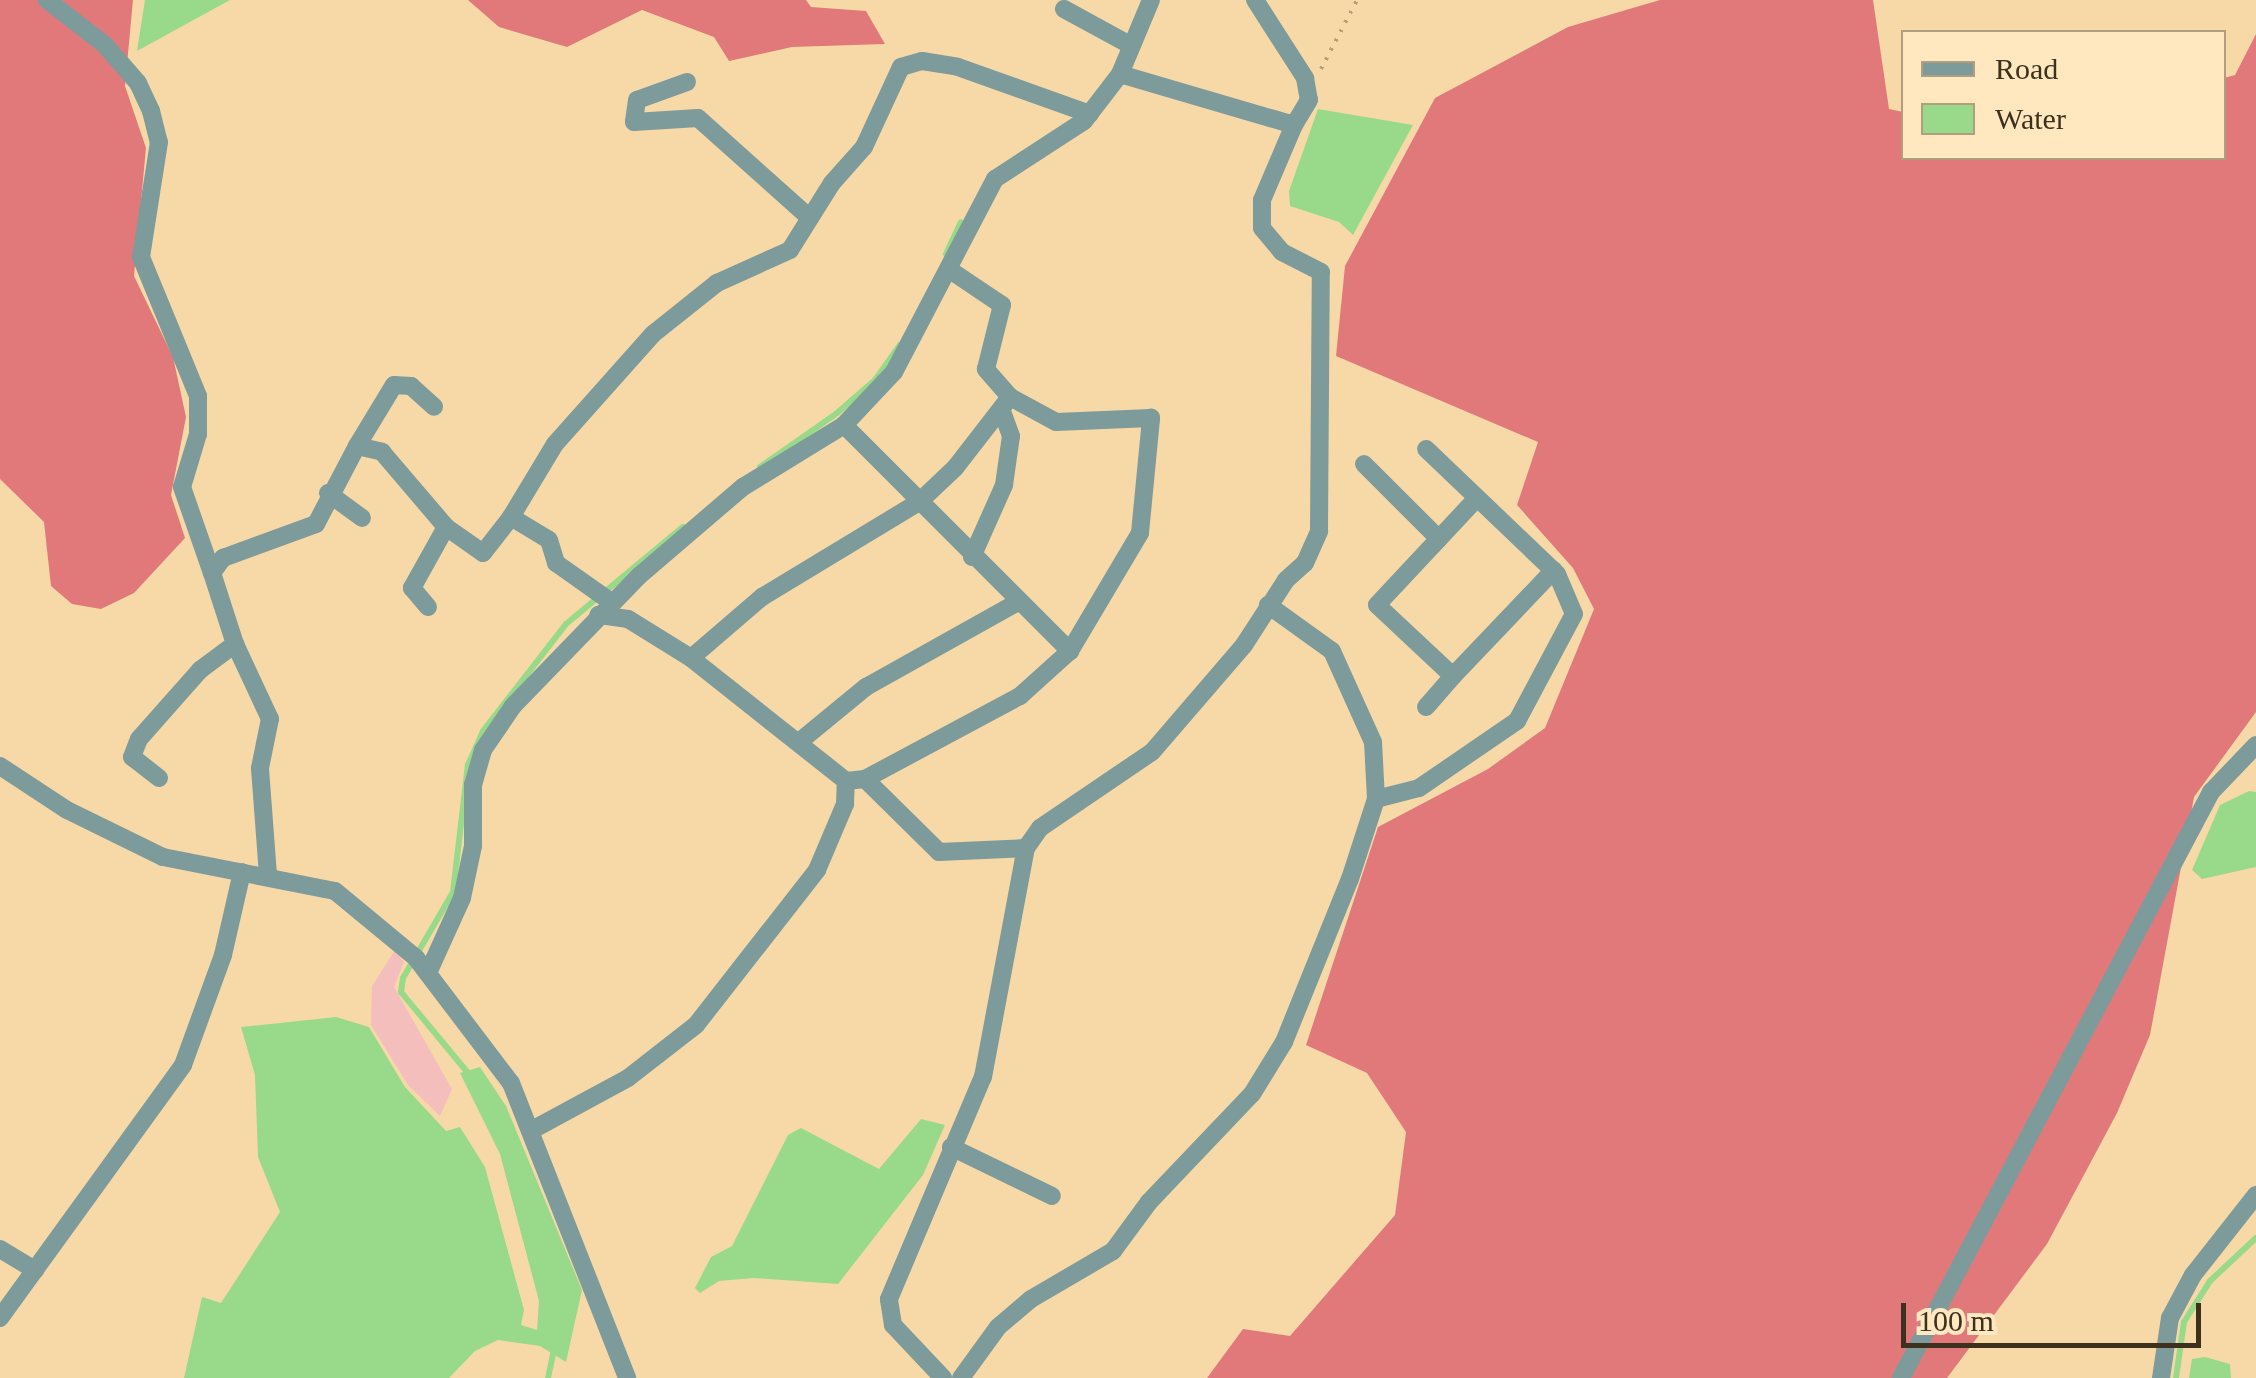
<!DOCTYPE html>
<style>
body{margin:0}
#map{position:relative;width:2256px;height:1378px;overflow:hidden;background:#f7d9a8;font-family:Georgia,serif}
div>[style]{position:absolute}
.green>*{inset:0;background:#f4bebc}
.forest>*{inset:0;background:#e1797b}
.water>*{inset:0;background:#98da89}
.stream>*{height:6px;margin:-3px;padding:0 3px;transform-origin:3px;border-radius:3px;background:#98da89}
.path>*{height:4px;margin-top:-2px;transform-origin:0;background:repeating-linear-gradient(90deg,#b79f78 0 2.5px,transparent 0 10.5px)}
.minor>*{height:18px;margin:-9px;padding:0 9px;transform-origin:9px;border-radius:9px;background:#7e9b9c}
span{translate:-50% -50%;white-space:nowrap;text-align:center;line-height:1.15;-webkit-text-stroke:9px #ffe7c0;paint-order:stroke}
.legend{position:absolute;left:1901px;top:30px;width:325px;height:130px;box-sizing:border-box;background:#ffe7c0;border:2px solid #b19e7f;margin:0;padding:12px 18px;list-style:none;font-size:30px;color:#3d311d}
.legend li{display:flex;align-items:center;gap:20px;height:50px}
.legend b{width:50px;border:2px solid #b19e7f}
.scale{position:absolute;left:1901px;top:1303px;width:300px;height:45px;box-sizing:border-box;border:5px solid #3d311d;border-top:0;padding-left:12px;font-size:30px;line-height:35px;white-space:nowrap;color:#3d311d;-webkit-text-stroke:8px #ffe7c0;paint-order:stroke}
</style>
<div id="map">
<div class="green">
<div style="clip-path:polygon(395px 950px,404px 962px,394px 987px,452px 1089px,440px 1116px,408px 1085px,371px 1025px,372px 986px)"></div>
</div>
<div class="forest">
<div style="clip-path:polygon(0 0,133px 0,125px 86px,146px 148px,134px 276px,173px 357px,186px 417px,171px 495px,185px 538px,134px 593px,101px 609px,72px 604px,51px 586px,44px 522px,0 479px)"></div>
<div style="clip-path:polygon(468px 0,806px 0,811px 7px,866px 11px,885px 44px,792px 47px,729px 61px,714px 37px,642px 10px,567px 47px,499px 27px)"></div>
<div style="clip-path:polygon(1660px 0,1873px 0,1889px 109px,1903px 112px,1904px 158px,2224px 158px,2224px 78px,2235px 75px,2256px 34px,2256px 712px,2194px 797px,2150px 1035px,2117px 1113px,2047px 1244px,1947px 1378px,1207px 1378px,1243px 1329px,1290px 1336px,1395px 1215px,1406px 1132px,1367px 1073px,1306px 1045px,1378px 827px,1488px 769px,1545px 728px,1594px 609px,1573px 568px,1517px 505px,1538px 442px,1336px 356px,1345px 266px,1435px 98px,1568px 27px)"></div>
</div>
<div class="water">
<div style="clip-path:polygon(145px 0,230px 0,137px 51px)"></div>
<div style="clip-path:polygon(1318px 109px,1413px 125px,1353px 235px,1339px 222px,1290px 206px,1289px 191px)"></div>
<div style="clip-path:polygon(2249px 791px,2256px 792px,2256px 867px,2202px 879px,2192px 870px,2220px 805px)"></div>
<div style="clip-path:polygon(336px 1017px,369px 1027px,405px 1087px,446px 1131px,460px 1127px,485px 1167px,524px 1310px,521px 1325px,537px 1330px,539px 1301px,500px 1154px,460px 1073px,480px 1067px,506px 1106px,582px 1290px,566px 1362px,540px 1346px,498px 1340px,475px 1351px,449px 1378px,184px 1378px,202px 1297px,221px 1303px,280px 1212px,258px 1157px,255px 1075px,241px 1027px)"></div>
<div style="clip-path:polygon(921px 1119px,945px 1125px,923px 1175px,838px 1284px,754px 1278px,719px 1281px,700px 1293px,695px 1288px,711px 1257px,732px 1246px,788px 1135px,801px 1128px,879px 1169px)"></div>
<div style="clip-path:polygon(2205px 1357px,2230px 1364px,2231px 1378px,2189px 1378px,2192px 1359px)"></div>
</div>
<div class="stream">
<div style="left:946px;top:254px;width:35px;rotate:-65deg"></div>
<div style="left:760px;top:467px;width:94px;rotate:-35deg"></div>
<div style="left:837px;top:413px;width:50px;rotate:-41deg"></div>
<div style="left:875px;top:380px;width:43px;rotate:-54.5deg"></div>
<div style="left:468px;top:1073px;width:105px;rotate:-129.6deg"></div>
<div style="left:401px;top:992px;width:14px;rotate:-82deg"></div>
<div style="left:403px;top:978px;width:99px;rotate:-59.8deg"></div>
<div style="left:453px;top:892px;width:128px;rotate:-83.3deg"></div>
<div style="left:468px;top:765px;width:37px;rotate:-66deg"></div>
<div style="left:483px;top:731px;width:135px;rotate:-52.2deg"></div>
<div style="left:566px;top:624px;width:152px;rotate:-39.7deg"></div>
<div style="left:548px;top:1378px;width:29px;rotate:-78deg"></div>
<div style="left:2176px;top:1378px;width:57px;rotate:-81.9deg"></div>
<div style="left:2184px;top:1322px;width:49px;rotate:-57.6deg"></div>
<div style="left:2210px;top:1281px;width:63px;rotate:-43.1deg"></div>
</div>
<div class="path">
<div style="left:1321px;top:69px;width:78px;rotate:-62.4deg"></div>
</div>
<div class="minor">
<div style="left:47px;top:0;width:73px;rotate:37.8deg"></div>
<div style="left:105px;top:45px;width:50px;rotate:49deg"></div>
<div style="left:138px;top:83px;width:31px;rotate:65deg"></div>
<div style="left:151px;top:111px;width:32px;rotate:76deg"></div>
<div style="left:159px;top:142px;width:116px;rotate:98.9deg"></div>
<div style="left:141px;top:257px;width:150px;rotate:67.7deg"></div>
<div style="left:198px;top:396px;width:38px;rotate:90deg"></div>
<div style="left:198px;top:434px;width:55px;rotate:106.8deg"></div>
<div style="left:182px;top:487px;width:91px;rotate:70.8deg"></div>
<div style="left:1255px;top:0;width:93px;rotate:57.3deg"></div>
<div style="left:1305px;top:78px;width:22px;rotate:80deg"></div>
<div style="left:1309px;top:100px;width:29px;rotate:121deg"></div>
<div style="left:1064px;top:9px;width:77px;rotate:28.6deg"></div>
<div style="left:687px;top:82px;width:53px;rotate:160.2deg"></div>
<div style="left:637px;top:100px;width:22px;rotate:98deg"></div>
<div style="left:634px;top:122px;width:64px;rotate:-3.6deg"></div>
<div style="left:698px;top:118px;width:150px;rotate:41.8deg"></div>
<div style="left:844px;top:425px;width:320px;rotate:45deg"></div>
<div style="left:357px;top:446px;width:71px;rotate:-58.8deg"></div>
<div style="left:394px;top:385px;width:17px;rotate:3deg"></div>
<div style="left:411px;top:386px;width:31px;rotate:42deg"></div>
<div style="left:1364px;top:464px;width:106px;rotate:45deg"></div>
<div style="left:328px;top:493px;width:42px;rotate:36.3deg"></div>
<div style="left:1477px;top:498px;width:146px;rotate:133.1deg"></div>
<div style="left:1377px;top:605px;width:104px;rotate:43.1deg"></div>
<div style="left:1453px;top:676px;width:146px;rotate:-46.4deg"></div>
<div style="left:511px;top:517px;width:85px;rotate:-58.9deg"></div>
<div style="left:555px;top:444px;width:147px;rotate:-48.3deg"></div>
<div style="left:653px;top:334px;width:82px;rotate:-38.6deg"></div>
<div style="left:717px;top:283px;width:80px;rotate:-24.3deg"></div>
<div style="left:790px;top:250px;width:79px;rotate:-57.9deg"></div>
<div style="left:832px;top:183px;width:48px;rotate:-48.4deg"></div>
<div style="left:864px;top:147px;width:88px;rotate:-65.2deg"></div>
<div style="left:901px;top:67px;width:22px;rotate:-16deg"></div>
<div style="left:922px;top:61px;width:36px;rotate:9deg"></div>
<div style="left:958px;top:67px;width:140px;rotate:19.6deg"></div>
<div style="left:972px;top:557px;width:79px;rotate:-66deg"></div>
<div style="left:1004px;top:485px;width:49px;rotate:-81.9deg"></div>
<div style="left:1011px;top:436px;width:29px;rotate:-110deg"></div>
<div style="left:428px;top:607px;width:25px;rotate:-130deg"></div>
<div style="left:412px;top:588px;width:70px;rotate:-60.9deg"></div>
<div style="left:691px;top:658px;width:94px;rotate:-40.7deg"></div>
<div style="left:762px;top:597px;width:184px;rotate:-31.2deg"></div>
<div style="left:919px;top:502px;width:50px;rotate:-43.4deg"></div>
<div style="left:955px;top:468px;width:90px;rotate:-52.2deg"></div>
<div style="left:1426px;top:707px;width:41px;rotate:-48.9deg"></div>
<div style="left:799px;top:742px;width:87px;rotate:-39.4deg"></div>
<div style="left:866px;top:687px;width:172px;rotate:-29.2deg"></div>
<div style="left:0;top:766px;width:80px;rotate:33.3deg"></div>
<div style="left:67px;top:810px;width:107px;rotate:26.1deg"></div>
<div style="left:163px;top:857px;width:175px;rotate:11.2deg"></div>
<div style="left:335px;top:891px;width:105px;rotate:39.6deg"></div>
<div style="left:416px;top:958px;width:157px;rotate:52.8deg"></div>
<div style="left:511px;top:1083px;width:317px;rotate:68.5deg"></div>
<div style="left:159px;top:778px;width:34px;rotate:-142deg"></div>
<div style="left:132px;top:757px;width:19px;rotate:-69deg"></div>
<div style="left:139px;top:739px;width:92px;rotate:-48.5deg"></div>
<div style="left:200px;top:670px;width:44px;rotate:-36.6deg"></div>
<div style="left:865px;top:779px;width:104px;rotate:44.6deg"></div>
<div style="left:939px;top:852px;width:87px;rotate:-2.6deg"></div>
<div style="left:846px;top:781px;width:19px;rotate:-6deg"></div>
<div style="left:865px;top:779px;width:176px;rotate:-28.2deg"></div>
<div style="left:1020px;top:696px;width:67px;rotate:-42deg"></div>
<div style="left:1070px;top:651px;width:137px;rotate:-59.3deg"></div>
<div style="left:1140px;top:533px;width:116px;rotate:-84.5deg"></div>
<div style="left:1151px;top:418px;width:95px;rotate:177.6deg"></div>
<div style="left:1056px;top:422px;width:52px;rotate:-151.5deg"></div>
<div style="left:1010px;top:397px;width:37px;rotate:-131deg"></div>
<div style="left:986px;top:369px;width:66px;rotate:-76deg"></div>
<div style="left:1002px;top:305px;width:63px;rotate:-146.1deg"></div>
<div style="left:1376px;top:799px;width:44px;rotate:-14.3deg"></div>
<div style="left:1419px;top:788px;width:119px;rotate:-34.4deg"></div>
<div style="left:1517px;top:721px;width:121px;rotate:-62deg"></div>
<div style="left:1574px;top:614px;width:43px;rotate:-113deg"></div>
<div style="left:1557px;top:574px;width:181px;rotate:-136.3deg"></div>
<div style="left:268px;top:875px;width:107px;rotate:-94.3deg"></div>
<div style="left:260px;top:768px;width:50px;rotate:-78.5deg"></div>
<div style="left:270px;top:719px;width:83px;rotate:-115deg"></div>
<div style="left:235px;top:644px;width:75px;rotate:-107.9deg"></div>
<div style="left:212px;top:573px;width:19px;rotate:-54deg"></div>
<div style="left:223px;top:558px;width:99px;rotate:-20.1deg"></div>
<div style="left:316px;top:524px;width:88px;rotate:-62.3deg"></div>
<div style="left:357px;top:446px;width:26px;rotate:13deg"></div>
<div style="left:382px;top:452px;width:99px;rotate:49.5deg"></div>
<div style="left:446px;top:527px;width:45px;rotate:35.1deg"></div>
<div style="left:483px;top:553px;width:46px;rotate:-52.1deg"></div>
<div style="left:511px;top:517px;width:44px;rotate:31.2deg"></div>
<div style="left:549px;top:540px;width:24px;rotate:73deg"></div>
<div style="left:556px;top:563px;width:67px;rotate:35.3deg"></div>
<div style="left:428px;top:973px;width:82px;rotate:-65.6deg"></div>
<div style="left:462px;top:898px;width:53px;rotate:-78.1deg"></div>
<div style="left:473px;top:846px;width:61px;rotate:-90deg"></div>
<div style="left:473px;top:785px;width:36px;rotate:-74deg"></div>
<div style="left:483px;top:750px;width:53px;rotate:-55.7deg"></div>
<div style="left:513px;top:706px;width:181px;rotate:-45.9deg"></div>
<div style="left:639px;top:576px;width:137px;rotate:-40.6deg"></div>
<div style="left:743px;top:487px;width:119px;rotate:-31.5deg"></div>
<div style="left:844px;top:425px;width:73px;rotate:-46.7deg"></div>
<div style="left:894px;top:372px;width:218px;rotate:-62.4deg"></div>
<div style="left:995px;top:179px;width:106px;rotate:-33.1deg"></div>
<div style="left:1084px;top:121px;width:59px;rotate:-52.5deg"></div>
<div style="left:1120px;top:74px;width:80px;rotate:-67.3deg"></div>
<div style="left:532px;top:1130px;width:109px;rotate:-28.4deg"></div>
<div style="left:628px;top:1078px;width:86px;rotate:-37.9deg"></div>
<div style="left:696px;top:1025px;width:197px;rotate:-52deg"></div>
<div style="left:817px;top:870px;width:72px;rotate:-67deg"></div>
<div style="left:845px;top:804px;width:23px;rotate:-88deg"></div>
<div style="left:846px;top:781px;width:198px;rotate:-141.6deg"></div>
<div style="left:691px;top:658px;width:74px;rotate:-148.2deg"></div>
<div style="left:628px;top:619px;width:30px;rotate:-172deg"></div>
<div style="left:951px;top:1147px;width:112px;rotate:25.9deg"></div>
<div style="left:0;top:1249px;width:41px;rotate:31deg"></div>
<div style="left:0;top:1318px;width:312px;rotate:-54.1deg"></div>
<div style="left:183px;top:1065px;width:117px;rotate:-70deg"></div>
<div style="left:223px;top:955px;width:85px;rotate:-77.1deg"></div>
<div style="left:943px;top:1378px;width:73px;rotate:-133.3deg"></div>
<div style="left:893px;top:1325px;width:26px;rotate:-99deg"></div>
<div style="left:889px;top:1299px;width:241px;rotate:-67.1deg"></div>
<div style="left:983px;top:1077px;width:233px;rotate:-79.4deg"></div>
<div style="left:1026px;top:848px;width:24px;rotate:-55deg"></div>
<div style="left:1040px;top:828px;width:135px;rotate:-34.2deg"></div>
<div style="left:1152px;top:752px;width:141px;rotate:-49.3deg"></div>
<div style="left:1244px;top:645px;width:77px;rotate:-57.1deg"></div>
<div style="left:1286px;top:580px;width:25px;rotate:-42deg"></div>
<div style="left:1305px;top:563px;width:35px;rotate:-66deg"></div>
<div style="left:1319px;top:531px;width:259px;rotate:-89.6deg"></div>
<div style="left:1321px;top:272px;width:44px;rotate:-152.9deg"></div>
<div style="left:1282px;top:252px;width:31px;rotate:-130deg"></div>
<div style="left:1262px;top:228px;width:28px;rotate:-90deg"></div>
<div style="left:1262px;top:200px;width:82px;rotate:-66.9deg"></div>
<div style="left:1294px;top:125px;width:181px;rotate:-163.7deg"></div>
<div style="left:961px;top:1378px;width:63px;rotate:-54deg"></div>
<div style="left:998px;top:1327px;width:43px;rotate:-40.3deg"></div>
<div style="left:1031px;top:1299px;width:95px;rotate:-30.3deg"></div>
<div style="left:1113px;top:1251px;width:61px;rotate:-53.7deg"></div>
<div style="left:1149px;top:1202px;width:149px;rotate:-46.4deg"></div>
<div style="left:1252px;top:1094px;width:61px;rotate:-58.4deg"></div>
<div style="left:1284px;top:1042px;width:176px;rotate:-68deg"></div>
<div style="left:1350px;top:879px;width:84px;rotate:-72deg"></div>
<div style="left:1376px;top:799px;width:57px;rotate:-93deg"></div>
<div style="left:1373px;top:742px;width:100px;rotate:-114.3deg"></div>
<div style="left:1332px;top:651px;width:79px;rotate:-144.3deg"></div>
<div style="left:1901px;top:1378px;width:663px;rotate:-62.12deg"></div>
<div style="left:2211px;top:792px;width:65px;rotate:-46.2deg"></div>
<div style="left:2161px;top:1378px;width:61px;rotate:-81.5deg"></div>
<div style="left:2170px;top:1318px;width:49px;rotate:-61.9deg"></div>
<div style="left:2193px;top:1275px;width:102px;rotate:-51.8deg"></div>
</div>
<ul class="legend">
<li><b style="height:12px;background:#7e9b9c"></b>Road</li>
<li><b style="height:28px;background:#98da89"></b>Water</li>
</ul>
<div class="scale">100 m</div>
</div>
